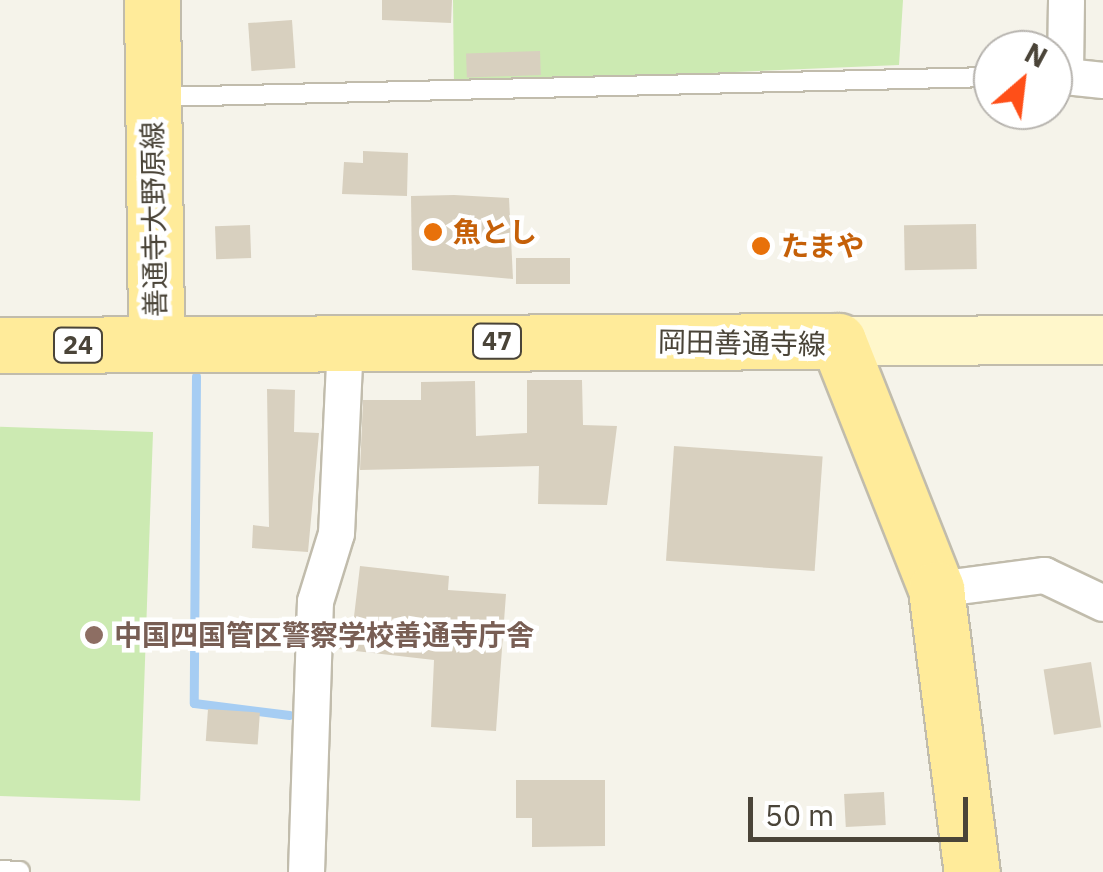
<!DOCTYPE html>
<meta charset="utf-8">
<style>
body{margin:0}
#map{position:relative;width:1103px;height:872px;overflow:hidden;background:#f5f3ea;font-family:"IBM Plex Sans","Noto Sans JP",sans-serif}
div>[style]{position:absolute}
.green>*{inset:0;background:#cceab2;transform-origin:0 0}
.stream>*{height:9px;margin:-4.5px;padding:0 4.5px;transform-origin:4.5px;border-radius:4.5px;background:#a6cdf3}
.building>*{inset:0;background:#d8d0bf;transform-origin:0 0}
.roads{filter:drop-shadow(2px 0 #c1bcac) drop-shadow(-2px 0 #c1bcac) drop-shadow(0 2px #c1bcac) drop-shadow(0 -2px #c1bcac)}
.lane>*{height:18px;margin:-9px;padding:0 9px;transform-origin:9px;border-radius:9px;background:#fff}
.street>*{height:35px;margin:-17.5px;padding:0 17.5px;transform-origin:17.5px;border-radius:17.5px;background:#fff}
.secondary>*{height:48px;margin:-24px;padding:0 24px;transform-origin:24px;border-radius:24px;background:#fff7cb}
.primary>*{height:55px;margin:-27.5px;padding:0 27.5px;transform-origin:27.5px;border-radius:27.5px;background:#ffeb9a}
.dots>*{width:28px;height:28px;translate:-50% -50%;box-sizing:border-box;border:5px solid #fff;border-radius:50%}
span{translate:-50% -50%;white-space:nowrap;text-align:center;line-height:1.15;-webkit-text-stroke:9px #fff;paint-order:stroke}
.shield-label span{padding:2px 8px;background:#fff;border:2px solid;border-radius:8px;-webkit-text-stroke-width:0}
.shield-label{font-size:25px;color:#4a4438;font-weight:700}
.street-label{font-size:28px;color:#4a4438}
.food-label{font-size:28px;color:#c56008;font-weight:700}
.left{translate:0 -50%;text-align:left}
.education-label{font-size:28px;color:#785e54;font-weight:700}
.north{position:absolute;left:973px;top:30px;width:100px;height:100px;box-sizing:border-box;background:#fff;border:2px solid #b7b4af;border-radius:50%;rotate:28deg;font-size:28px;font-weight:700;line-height:40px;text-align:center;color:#4a4438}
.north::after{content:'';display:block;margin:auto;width:35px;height:45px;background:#ff4f18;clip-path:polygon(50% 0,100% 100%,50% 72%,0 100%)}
.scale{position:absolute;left:748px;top:797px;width:220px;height:45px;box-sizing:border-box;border:5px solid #4a4438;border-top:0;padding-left:12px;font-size:30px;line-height:35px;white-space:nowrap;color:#4a4438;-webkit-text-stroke:8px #fff;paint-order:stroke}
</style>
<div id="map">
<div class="green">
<div style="clip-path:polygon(453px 0,903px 0,899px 65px,454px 84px)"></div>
<div style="left:153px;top:432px;width:369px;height:153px;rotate:92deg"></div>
</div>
<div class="stream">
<div style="left:196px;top:376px;width:327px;rotate:90.4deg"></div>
<div style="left:194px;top:703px;width:96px;rotate:7.2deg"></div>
</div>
<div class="building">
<div style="clip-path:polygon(382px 0,452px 0,451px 23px,382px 20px)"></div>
<div style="left:292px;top:20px;width:48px;height:44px;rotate:86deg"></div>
<div style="left:540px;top:51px;width:24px;height:74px;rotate:88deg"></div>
<div style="clip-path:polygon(363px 151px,408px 153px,407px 196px,342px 194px,344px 162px,363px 163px)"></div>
<div style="clip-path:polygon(454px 195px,509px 198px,513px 279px,412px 270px,411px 196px)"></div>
<div style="left:976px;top:224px;width:45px;height:72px;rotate:89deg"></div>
<div style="left:250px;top:225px;width:33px;height:35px;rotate:88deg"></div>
<div style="left:516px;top:258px;width:54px;height:26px"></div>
<div style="clip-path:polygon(527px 380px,582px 380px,583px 425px,617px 426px,607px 505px,538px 504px,539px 466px,360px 470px,363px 400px,421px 400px,421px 382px,475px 381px,476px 436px,527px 433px)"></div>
<div style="clip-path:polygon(267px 389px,295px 390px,294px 432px,319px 433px,308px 552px,252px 548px,253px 525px,269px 527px)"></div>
<div style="left:674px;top:446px;width:149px;height:115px;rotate:4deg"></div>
<div style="clip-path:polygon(360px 566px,449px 576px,448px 590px,506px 594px,496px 731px,431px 727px,434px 660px,338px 649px,341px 623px,353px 625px)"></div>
<div style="left:1091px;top:662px;width:66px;height:48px;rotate:81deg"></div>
<div style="left:208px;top:709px;width:52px;height:32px;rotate:4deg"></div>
<div style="clip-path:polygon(516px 780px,605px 780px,605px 846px,532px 847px,532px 818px,516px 818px)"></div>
<div style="left:884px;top:792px;width:33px;height:40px;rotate:87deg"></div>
</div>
<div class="roads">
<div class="lane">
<div style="left:160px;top:97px;width:833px;rotate:-1.38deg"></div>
<div style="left:0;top:870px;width:20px;rotate:3deg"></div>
</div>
<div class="street">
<div style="left:1066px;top:0;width:76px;rotate:90.8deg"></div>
<div style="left:1065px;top:76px;width:38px;rotate:6deg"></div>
<div style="left:936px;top:589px;width:109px;rotate:-7.4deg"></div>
<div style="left:1044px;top:575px;width:65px;rotate:25.4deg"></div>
<div style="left:306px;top:872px;width:271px;rotate:-88.1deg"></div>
<div style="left:315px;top:601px;width:71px;rotate:-72.8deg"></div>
<div style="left:336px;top:533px;width:194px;rotate:-87.3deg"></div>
</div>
<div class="secondary">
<div style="left:838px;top:341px;width:265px;rotate:-0.2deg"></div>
</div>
<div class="primary">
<div style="left:152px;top:0;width:342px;rotate:89.3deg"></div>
<div style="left:0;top:345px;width:838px;rotate:-0.27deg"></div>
<div style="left:838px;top:341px;width:267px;rotate:68.4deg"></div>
<div style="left:936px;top:589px;width:285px;rotate:82.8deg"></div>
</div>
</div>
<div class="dots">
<div style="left:433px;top:232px;background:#e8710a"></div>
<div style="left:761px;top:246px;background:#e8710a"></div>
<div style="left:94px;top:635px;background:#8d6e63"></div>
</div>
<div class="shield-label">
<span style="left:497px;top:341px">47</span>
<span style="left:78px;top:345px">24</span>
</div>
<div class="street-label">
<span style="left:154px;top:219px;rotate:-91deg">善通寺大野原線</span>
<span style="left:742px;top:343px;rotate:1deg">岡田善通寺線</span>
</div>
<div class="food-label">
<span class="left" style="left:453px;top:232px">魚とし</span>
<span class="left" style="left:781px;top:246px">たまや</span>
</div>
<div class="education-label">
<span class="left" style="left:114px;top:635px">中国四国管区警察学校善通寺庁舎</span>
</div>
<div class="north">N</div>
<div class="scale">50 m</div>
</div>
